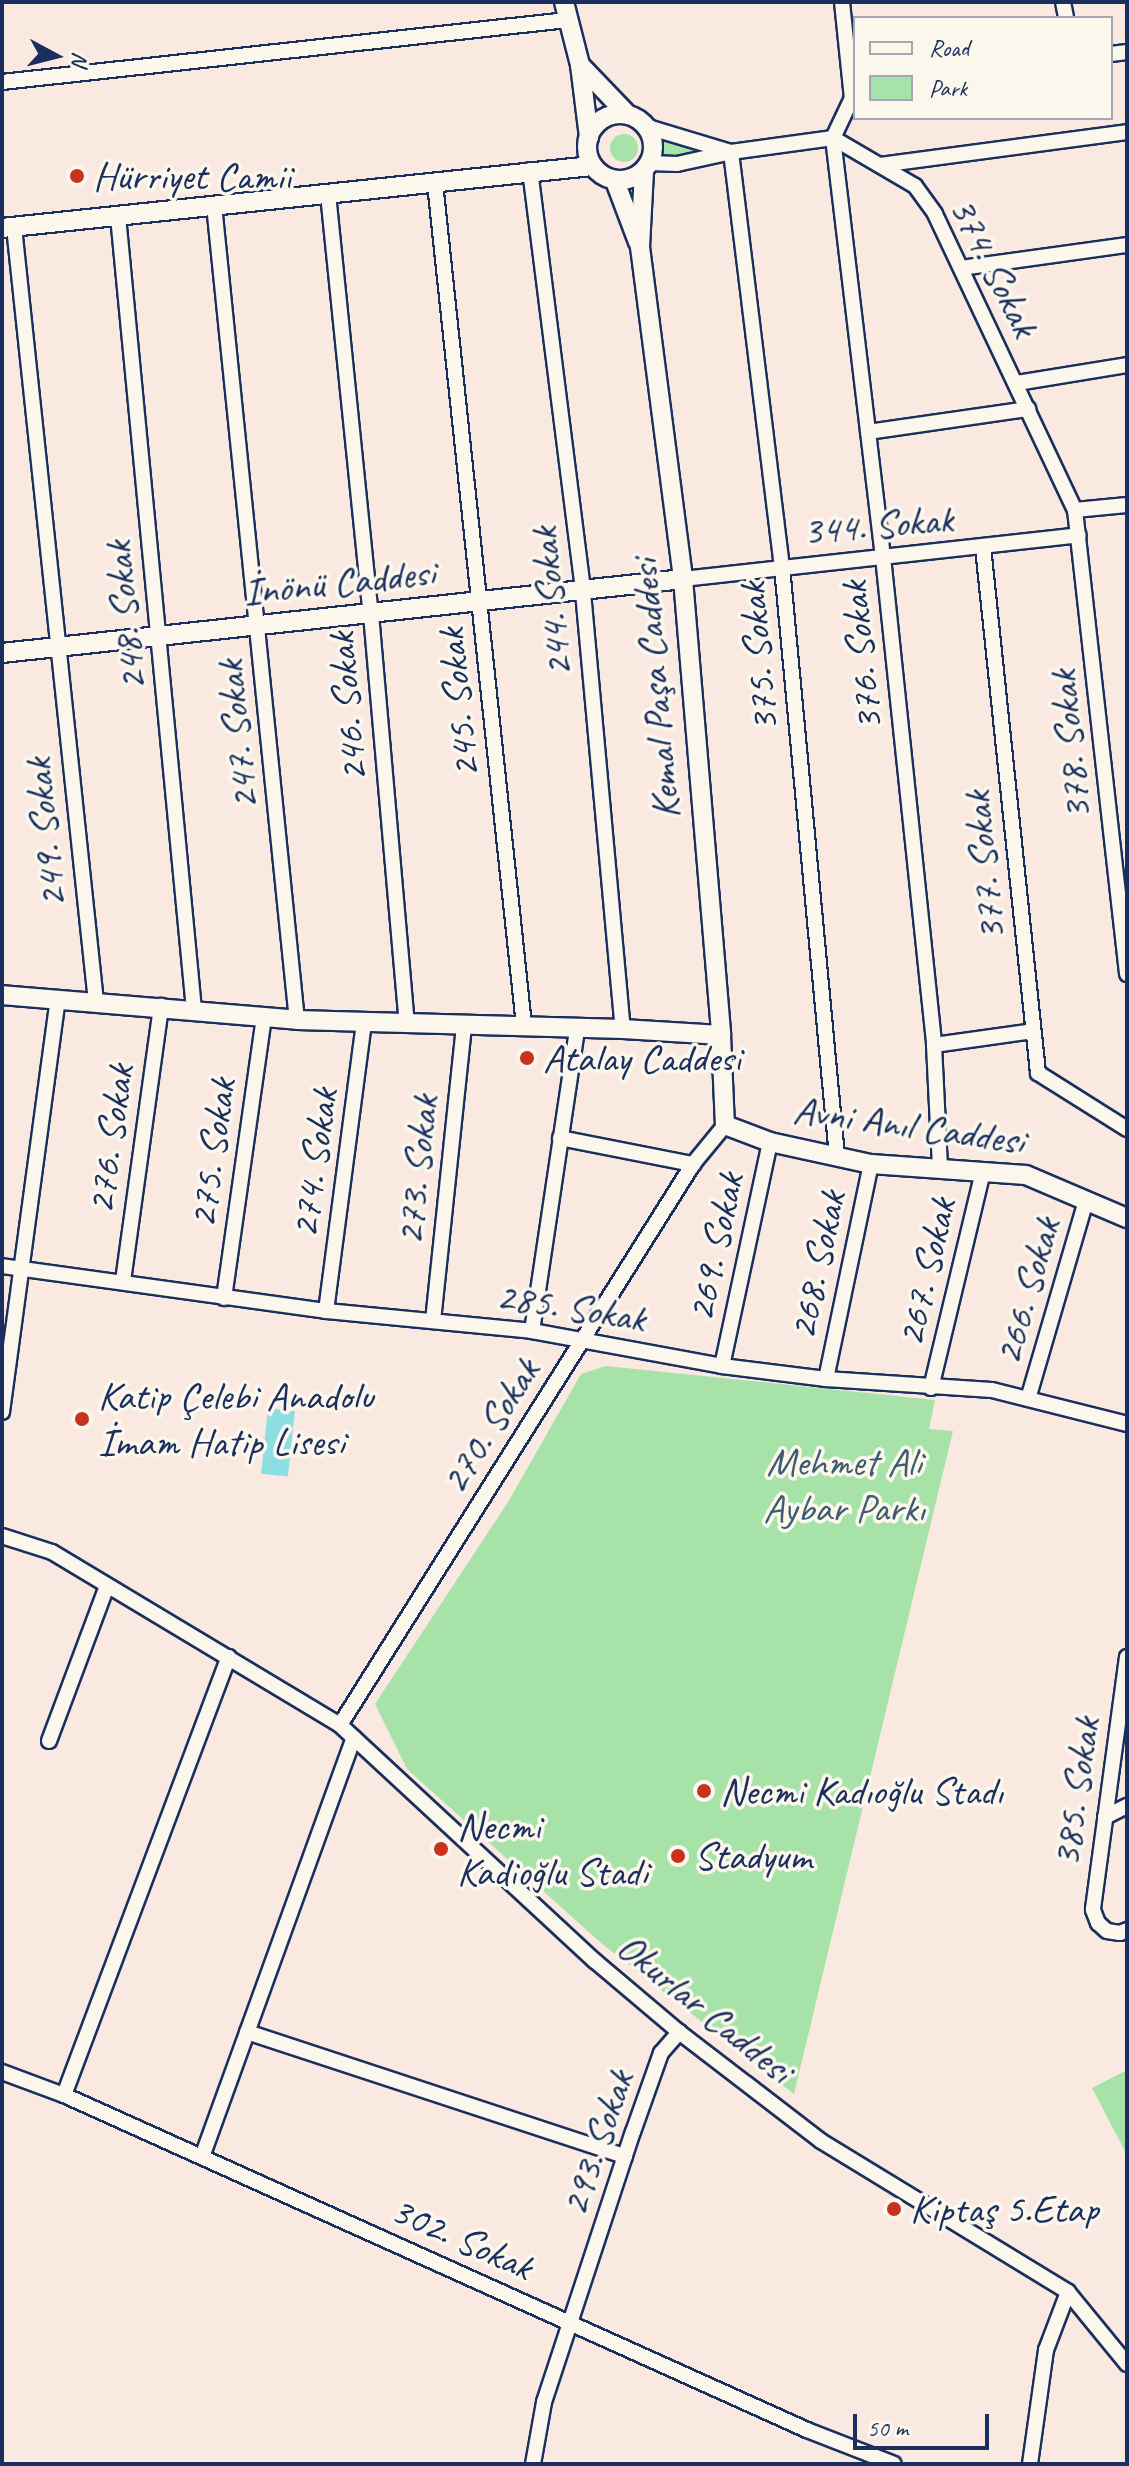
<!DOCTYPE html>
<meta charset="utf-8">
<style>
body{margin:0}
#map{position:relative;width:1129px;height:2466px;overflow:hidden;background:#fae9e1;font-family:Caveat,sans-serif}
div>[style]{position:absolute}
.green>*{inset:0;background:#a7e3a9}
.round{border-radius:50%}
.water>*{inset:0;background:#8ddee3;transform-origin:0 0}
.roads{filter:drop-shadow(2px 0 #1b2f5e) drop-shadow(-2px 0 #1b2f5e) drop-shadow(0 2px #1b2f5e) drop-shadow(0 -2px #1b2f5e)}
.minor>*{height:14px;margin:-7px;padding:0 7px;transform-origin:7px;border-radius:7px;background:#fbf7ec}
.tertiary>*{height:18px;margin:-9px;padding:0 9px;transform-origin:9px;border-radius:9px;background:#fbf7ec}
.tertiary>.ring{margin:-9px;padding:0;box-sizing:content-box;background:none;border:18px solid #fbf7ec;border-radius:50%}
.dots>*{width:22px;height:22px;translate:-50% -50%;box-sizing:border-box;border:4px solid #fbf7ec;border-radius:50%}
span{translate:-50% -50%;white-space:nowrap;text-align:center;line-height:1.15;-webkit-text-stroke:7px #fbf7ec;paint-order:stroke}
.poi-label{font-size:40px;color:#1b2f5e}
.left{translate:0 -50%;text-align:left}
.street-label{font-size:40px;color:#1b2f5e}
.park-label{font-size:40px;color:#3e5c71}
.frame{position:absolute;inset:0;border:4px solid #1b2f5e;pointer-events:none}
.legend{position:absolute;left:853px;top:16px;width:260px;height:104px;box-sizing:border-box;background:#fbf7ec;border:2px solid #a1a7b3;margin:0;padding:10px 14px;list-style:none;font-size:24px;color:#1b2f5e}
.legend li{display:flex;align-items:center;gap:16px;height:40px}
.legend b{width:40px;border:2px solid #a1a7b3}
.north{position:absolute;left:16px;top:16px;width:80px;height:80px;-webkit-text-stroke:6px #fbf7ec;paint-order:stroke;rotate:97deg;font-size:22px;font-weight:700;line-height:32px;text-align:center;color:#1b2f5e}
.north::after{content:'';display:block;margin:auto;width:28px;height:36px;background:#1b2f5e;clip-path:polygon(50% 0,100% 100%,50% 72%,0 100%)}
.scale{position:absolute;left:853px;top:2414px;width:136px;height:36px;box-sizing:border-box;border:4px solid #1b2f5e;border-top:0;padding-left:10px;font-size:24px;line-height:28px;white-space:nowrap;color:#1b2f5e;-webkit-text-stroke:6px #fbf7ec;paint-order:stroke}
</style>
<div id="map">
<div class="green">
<div style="clip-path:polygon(661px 134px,698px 154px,657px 164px,655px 136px)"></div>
<div class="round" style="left:610px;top:134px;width:28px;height:28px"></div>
<div style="clip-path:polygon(606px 1366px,935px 1400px,929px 1429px,953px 1431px,794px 2094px,601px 1943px,407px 1769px,375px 1704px,508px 1502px,581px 1374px)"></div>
<div style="clip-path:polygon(1127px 2070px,1127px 2155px,1092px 2088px)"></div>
</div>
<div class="water">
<div style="left:268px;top:1408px;width:27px;height:66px;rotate:6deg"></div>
</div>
<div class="roads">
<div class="minor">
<div style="left:842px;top:2px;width:97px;rotate:84.1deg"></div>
<div style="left:852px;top:98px;width:44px;rotate:115.4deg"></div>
<div style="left:833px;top:138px;width:422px;rotate:83.2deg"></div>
<div style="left:883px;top:557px;width:491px;rotate:84deg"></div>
<div style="left:934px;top:1045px;width:124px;rotate:87.2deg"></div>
<div style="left:1063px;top:2px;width:16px;rotate:79deg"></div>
<div style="left:1111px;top:54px;width:16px;rotate:-7deg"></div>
<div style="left:2px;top:82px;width:568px;rotate:-6.26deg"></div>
<div style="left:641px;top:121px;width:12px;rotate:35deg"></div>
<div style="left:651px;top:128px;width:84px;rotate:16.7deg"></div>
<div style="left:731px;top:152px;width:418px;rotate:83deg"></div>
<div style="left:782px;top:567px;width:593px;rotate:84.67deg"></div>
<div style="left:650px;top:163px;width:27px;rotate:2deg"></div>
<div style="left:677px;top:164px;width:55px;rotate:-12.5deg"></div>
<div style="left:731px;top:152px;width:103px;rotate:-7.8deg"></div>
<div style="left:833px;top:138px;width:95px;rotate:30.3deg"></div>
<div style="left:915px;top:186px;width:34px;rotate:54deg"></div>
<div style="left:935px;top:214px;width:327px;rotate:64.7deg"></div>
<div style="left:1075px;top:510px;width:467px;rotate:83.6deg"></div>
<div style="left:880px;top:165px;width:249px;rotate:-7.6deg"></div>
<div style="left:530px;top:170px;width:425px;rotate:82.8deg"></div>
<div style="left:583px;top:592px;width:439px;rotate:84.8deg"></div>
<div style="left:435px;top:183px;width:847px;rotate:83.97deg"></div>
<div style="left:328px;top:194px;width:422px;rotate:84.2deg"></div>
<div style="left:371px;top:614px;width:411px;rotate:85deg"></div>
<div style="left:214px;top:205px;width:819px;rotate:84.19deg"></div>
<div style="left:118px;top:216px;width:798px;rotate:84.53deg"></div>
<div style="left:14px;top:227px;width:779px;rotate:83.96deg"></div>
<div style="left:961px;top:268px;width:168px;rotate:-7.9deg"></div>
<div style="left:1017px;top:383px;width:111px;rotate:-9.3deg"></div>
<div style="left:868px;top:432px;width:162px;rotate:-8.2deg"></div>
<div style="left:1075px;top:510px;width:52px;rotate:-5.5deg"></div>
<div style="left:983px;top:547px;width:529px;rotate:84.03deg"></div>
<div style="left:1038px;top:1073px;width:105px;rotate:32.2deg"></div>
<div style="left:683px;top:579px;width:398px;rotate:-6.3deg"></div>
<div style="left:934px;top:1045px;width:100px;rotate:-8deg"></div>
<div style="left:560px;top:1138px;width:136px;rotate:11.1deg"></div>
<div style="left:2px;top:1266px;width:327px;rotate:7.9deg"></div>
<div style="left:326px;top:1311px;width:207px;rotate:5.5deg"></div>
<div style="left:532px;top:1331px;width:193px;rotate:10.4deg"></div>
<div style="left:722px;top:1366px;width:105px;rotate:7.1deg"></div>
<div style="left:826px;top:1379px;width:166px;rotate:3.8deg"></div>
<div style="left:992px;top:1390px;width:139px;rotate:14.1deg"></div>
<div style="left:123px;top:1281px;width:278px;rotate:-82.1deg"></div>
<div style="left:224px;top:1298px;width:284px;rotate:-81.9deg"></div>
<div style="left:326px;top:1311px;width:290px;rotate:-82.5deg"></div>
<div style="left:433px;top:1321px;width:298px;rotate:-84deg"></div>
<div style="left:532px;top:1331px;width:305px;rotate:-81.5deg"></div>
<div style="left:722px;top:1366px;width:229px;rotate:-77.9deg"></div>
<div style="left:826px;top:1379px;width:220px;rotate:-78.2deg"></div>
<div style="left:931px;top:1388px;width:222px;rotate:-76.5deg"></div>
<div style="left:1028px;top:1399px;width:206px;rotate:-73.7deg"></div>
<div style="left:2px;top:1412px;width:416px;rotate:-82.3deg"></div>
<div style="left:2px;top:1536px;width:52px;rotate:17.7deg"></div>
<div style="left:52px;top:1552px;width:336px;rotate:31deg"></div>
<div style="left:340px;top:1725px;width:347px;rotate:42.8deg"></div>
<div style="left:595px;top:1961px;width:110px;rotate:40.2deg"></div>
<div style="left:679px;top:2032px;width:179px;rotate:37.5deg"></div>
<div style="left:821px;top:2141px;width:289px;rotate:31.4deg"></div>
<div style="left:1068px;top:2292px;width:93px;rotate:50.7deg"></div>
<div style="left:1127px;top:1657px;width:255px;rotate:97.7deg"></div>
<div style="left:1093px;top:1910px;width:14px;rotate:69deg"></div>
<div style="left:1098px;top:1923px;width:12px;rotate:42deg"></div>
<div style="left:1107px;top:1931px;width:13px;rotate:9deg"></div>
<div style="left:1120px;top:1933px;width:8px;rotate:-23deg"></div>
<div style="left:340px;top:1725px;width:663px;rotate:-57.82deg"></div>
<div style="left:693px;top:1164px;width:50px;rotate:-50.6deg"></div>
<div style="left:49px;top:1741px;width:165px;rotate:-69.5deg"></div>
<div style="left:1105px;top:1817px;width:25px;rotate:-27deg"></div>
<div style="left:247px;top:2032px;width:398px;rotate:18.2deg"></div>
<div style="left:2px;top:2072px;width:66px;rotate:20.4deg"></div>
<div style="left:64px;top:2095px;width:815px;rotate:24.27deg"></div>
<div style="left:807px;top:2430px;width:93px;rotate:21.3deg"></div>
<div style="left:64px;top:2095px;width:468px;rotate:-69.4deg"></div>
<div style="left:202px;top:2157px;width:446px;rotate:-70.1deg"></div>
<div style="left:533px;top:2464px;width:63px;rotate:-79.9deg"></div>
<div style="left:544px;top:2402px;width:284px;rotate:-71.8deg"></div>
<div style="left:633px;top:2132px;width:84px;rotate:-70.5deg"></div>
<div style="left:661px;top:2053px;width:28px;rotate:-49deg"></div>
<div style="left:1030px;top:2464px;width:115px;rotate:-82deg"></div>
<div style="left:1046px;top:2350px;width:62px;rotate:-69.2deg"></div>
</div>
<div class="tertiary">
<div style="left:564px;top:2px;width:65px;rotate:75.7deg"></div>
<div style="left:580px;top:65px;width:73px;rotate:82.9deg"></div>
<div style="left:580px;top:65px;width:69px;rotate:46.2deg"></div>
<div class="ring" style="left:587px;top:114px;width:48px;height:48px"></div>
<div style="left:644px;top:171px;width:76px;rotate:93deg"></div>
<div style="left:640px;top:247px;width:335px;rotate:82.6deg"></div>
<div style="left:683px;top:579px;width:458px;rotate:85.2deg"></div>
<div style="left:721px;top:1035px;width:90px;rotate:87.5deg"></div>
<div style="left:725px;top:1125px;width:48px;rotate:20.7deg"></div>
<div style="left:770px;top:1142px;width:103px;rotate:12.3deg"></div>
<div style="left:871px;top:1164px;width:155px;rotate:4.1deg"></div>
<div style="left:1026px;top:1175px;width:110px;rotate:23.1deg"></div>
<div style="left:615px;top:181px;width:65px;rotate:69.3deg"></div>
<div style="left:2px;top:228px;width:593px;rotate:-6deg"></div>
<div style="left:2px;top:653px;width:685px;rotate:-6.2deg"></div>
<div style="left:2px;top:995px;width:296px;rotate:4.8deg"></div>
<div style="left:297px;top:1020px;width:326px;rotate:1.6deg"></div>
<div style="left:623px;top:1029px;width:98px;rotate:3.5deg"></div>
</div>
</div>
<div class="dots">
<div style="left:77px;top:176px;background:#c8321e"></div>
<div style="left:527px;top:1058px;background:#c8321e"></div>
<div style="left:82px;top:1419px;background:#c8321e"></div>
<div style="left:704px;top:1791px;background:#c8321e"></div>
<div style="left:441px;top:1849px;background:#c8321e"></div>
<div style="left:678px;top:1856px;background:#c8321e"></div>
<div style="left:894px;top:2209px;background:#c8321e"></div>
</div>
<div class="poi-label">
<span class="left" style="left:93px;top:176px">Hürriyet Camii</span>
<span class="left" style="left:543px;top:1058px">Atalay Caddesi</span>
<span class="left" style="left:98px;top:1419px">Katip Çelebi Anadolu<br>İmam Hatip Lisesi</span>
<span class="left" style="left:720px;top:1791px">Necmi Kadıoğlu Stadı</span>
<span class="left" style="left:457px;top:1849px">Necmi<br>Kadioğlu Stadi</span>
<span class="left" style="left:694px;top:1856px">Stadyum</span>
<span class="left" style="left:910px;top:2209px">Kiptaş 5.Etap</span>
</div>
<div class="street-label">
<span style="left:994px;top:267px;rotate:63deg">374. Sokak</span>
<span style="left:878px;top:525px;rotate:-5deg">344. Sokak</span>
<span style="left:339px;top:582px;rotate:-6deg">İnönü Caddesi</span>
<span style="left:551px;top:602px;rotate:-96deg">244. Sokak</span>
<span style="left:125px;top:616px;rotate:-96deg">248. Sokak</span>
<span style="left:861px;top:656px;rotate:-96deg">376. Sokak</span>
<span style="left:758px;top:657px;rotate:-95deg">375. Sokak</span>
<span style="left:655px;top:689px;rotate:-95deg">Kemal Paşa Caddesi</span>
<span style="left:458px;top:703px;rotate:-96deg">245. Sokak</span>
<span style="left:347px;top:707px;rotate:-95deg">246. Sokak</span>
<span style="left:237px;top:735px;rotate:-96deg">247. Sokak</span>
<span style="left:1070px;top:745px;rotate:-96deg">378. Sokak</span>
<span style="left:45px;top:833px;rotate:-96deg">249. Sokak</span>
<span style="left:984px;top:866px;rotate:-96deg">377. Sokak</span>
<span style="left:909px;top:1125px;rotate:8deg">Avni Anıl Caddesi</span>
<span style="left:110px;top:1139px;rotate:-82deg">276. Sokak</span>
<span style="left:212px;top:1153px;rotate:-82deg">275. Sokak</span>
<span style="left:314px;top:1163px;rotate:-82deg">274. Sokak</span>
<span style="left:417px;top:1170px;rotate:-84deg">273. Sokak</span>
<span style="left:715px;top:1247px;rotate:-78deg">269. Sokak</span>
<span style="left:817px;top:1265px;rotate:-78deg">268. Sokak</span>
<span style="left:926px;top:1272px;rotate:-77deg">267. Sokak</span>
<span style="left:1027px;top:1291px;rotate:-74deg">266. Sokak</span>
<span style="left:571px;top:1307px;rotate:9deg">285. Sokak</span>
<span style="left:490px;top:1426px;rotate:-58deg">270. Sokak</span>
<span style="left:1076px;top:1792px;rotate:-82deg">385. Sokak</span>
<span style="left:705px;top:2008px;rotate:39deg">Okurlar Caddesi</span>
<span style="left:597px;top:2143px;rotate:-71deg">293. Sokak</span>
<span style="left:462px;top:2238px;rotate:24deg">302. Sokak</span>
</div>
<div class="park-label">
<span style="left:844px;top:1485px">Mehmet Ali<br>Aybar Parkı</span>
</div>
<div class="frame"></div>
<ul class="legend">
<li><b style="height:10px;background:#fbf7ec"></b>Road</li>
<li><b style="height:22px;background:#a7e3a9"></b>Park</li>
</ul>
<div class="north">N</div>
<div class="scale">50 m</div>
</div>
